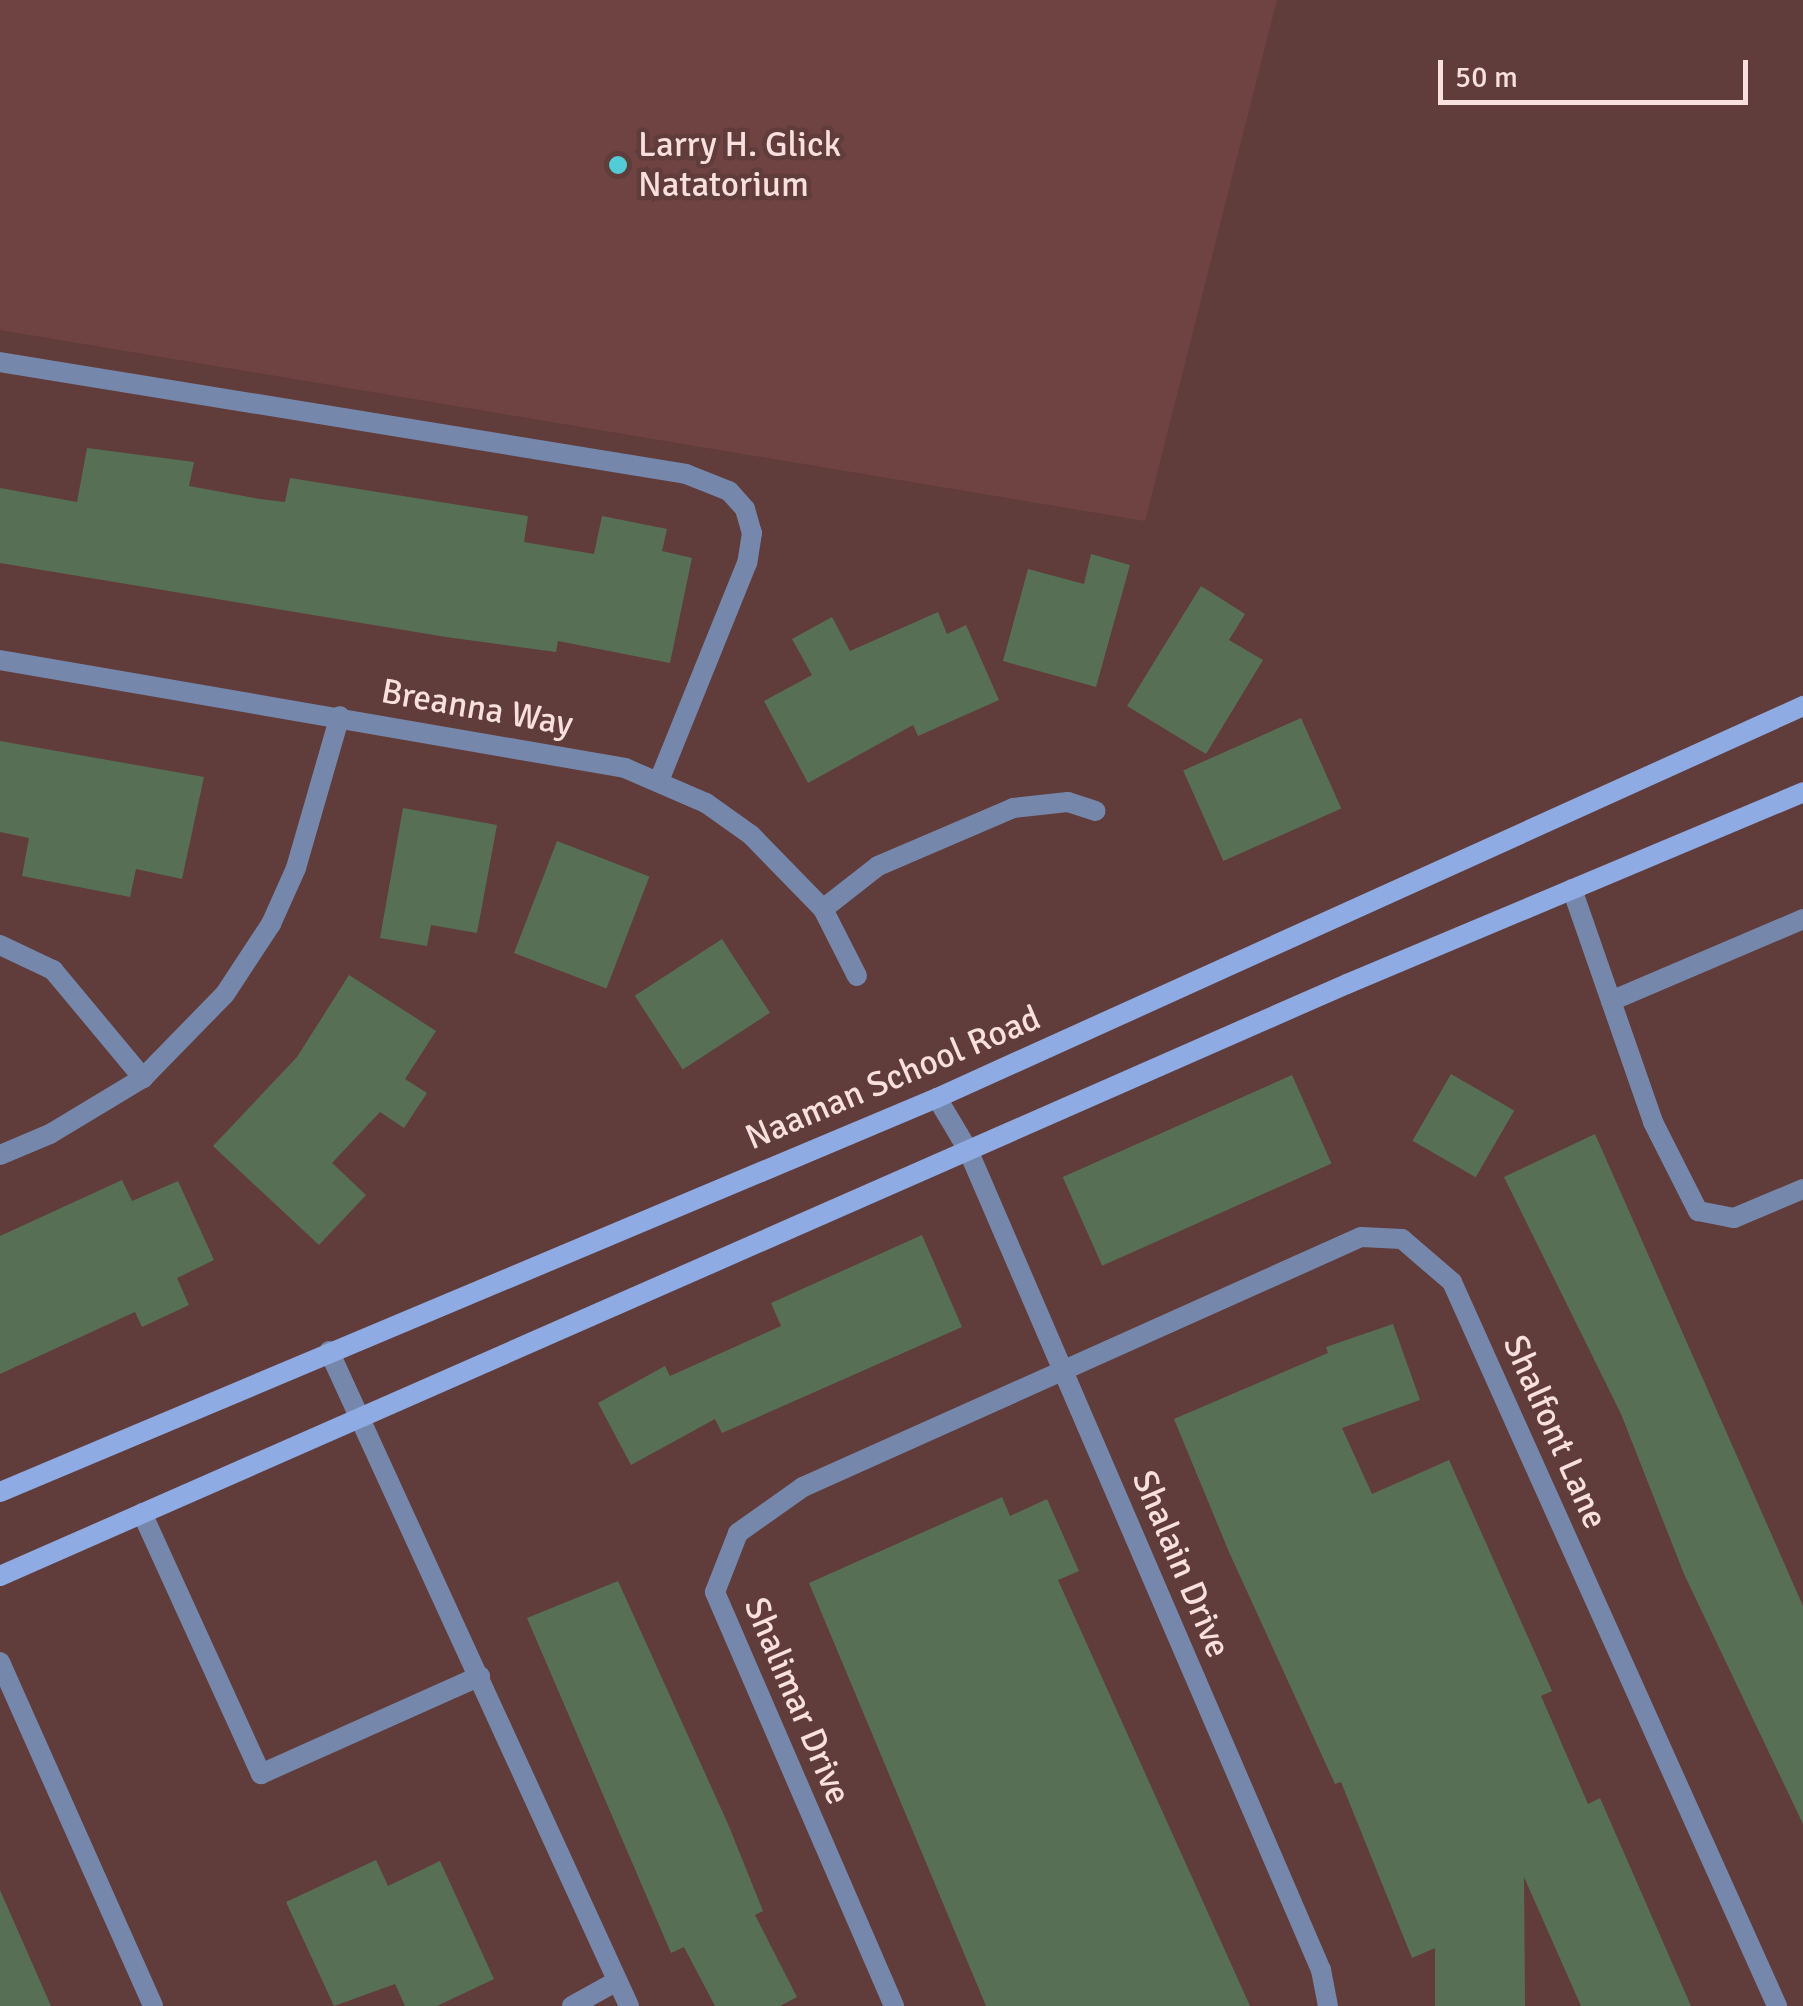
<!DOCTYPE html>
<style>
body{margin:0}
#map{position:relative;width:1803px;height:2006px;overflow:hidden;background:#603c3a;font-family:Signika,sans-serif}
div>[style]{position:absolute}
.built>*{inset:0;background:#6f4341}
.building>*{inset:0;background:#577055;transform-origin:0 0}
.service>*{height:20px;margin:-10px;padding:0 10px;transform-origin:10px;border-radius:10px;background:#7588ac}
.minor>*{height:20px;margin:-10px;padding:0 10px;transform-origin:10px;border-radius:10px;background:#7588ac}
.secondary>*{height:20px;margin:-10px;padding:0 10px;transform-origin:10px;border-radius:10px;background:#8eabe4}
.dots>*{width:28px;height:28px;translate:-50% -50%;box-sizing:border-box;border:5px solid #603c3a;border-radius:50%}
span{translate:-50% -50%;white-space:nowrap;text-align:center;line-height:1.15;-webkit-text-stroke:9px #603c3a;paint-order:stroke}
.poi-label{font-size:35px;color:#f8e0de}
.left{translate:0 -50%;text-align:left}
.street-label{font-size:35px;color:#f8e0de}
.scale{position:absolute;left:1438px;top:60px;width:310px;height:45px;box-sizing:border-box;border:5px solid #f8e0de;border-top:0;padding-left:12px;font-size:30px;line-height:35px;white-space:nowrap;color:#f8e0de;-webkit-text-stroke:8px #603c3a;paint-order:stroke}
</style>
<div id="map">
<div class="built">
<div style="clip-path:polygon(0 0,1277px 0,1145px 521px,0 330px)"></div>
</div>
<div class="building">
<div style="clip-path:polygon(87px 448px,194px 462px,189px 486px,260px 499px,285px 502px,290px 478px,528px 516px,524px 542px,594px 554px,602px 516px,667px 529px,662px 551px,692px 558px,670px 663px,558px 641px,556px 652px,446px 637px,0 563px,0 488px,77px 502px)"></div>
<div style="clip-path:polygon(1091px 554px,1130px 565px,1096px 687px,1003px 661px,1028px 569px,1084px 584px)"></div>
<div style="clip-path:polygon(1201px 586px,1245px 614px,1229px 640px,1263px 660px,1206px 754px,1127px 706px)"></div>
<div style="clip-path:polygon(938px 612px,947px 634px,966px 625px,999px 700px,918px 736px,913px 725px,808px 783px,764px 701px,812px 675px,792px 639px,832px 617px,850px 651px)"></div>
<div style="left:1301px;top:718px;width:99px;height:129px;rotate:66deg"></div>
<div style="clip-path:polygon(0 741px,204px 777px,182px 879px,136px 869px,130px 897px,22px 876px,29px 838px,0 832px)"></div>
<div style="clip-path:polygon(403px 808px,497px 825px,477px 933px,431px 925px,427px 946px,380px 938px)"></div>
<div style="left:557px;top:841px;width:99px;height:120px;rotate:21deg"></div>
<div style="left:722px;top:939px;width:88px;height:104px;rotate:57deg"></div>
<div style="clip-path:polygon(349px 975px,436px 1031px,405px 1079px,427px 1093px,404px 1128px,380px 1112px,332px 1163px,366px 1195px,319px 1245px,213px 1146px,297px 1057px)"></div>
<div style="left:1451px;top:1074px;width:73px;height:77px;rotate:30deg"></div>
<div style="left:1292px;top:1075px;width:97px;height:251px;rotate:66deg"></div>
<div style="clip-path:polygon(1595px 1134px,1803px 1606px,1803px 1824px,1684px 1574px,1621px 1414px,1504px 1177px)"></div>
<div style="clip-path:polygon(122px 1180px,132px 1201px,178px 1181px,214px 1260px,177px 1278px,189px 1305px,142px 1327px,135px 1312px,0 1374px,0 1236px)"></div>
<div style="clip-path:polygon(922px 1235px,962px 1327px,722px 1433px,715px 1419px,631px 1465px,598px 1403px,665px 1366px,670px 1376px,781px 1326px,771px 1303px)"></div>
<div style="clip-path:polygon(1393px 1324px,1420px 1400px,1342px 1428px,1372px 1494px,1449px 1460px,1552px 1691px,1541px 1696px,1588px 1804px,1600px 1798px,1691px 2006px,1581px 2006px,1524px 1877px,1525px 2006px,1435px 2006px,1435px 1948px,1412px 1958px,1341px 1782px,1335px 1784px,1229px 1552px,1174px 1419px,1328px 1353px,1326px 1347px)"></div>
<div style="clip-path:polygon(1002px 1497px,1010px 1516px,1047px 1499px,1079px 1571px,1058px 1580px,1250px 2006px,986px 2006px,809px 1583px)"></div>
<div style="clip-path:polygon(618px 1581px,728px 1824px,763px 1911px,755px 1915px,797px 1997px,780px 2006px,715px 2006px,684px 1947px,671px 1953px,527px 1618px)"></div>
<div style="clip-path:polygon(376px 1860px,388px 1886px,440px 1861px,494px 1979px,437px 2006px,405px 2006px,395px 1984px,334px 2006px,286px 1902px)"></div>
<div style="clip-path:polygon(0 1890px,51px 2006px,0 2006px)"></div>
</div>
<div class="service">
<div style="left:0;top:362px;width:695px;rotate:9.27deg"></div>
<div style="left:686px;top:474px;width:46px;rotate:21.6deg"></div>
<div style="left:729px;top:491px;width:24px;rotate:48deg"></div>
<div style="left:745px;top:509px;width:25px;rotate:74deg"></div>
<div style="left:752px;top:533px;width:30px;rotate:99deg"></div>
<div style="left:747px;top:563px;width:235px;rotate:112deg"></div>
<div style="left:1572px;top:889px;width:247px;rotate:70.8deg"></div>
<div style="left:1653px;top:1122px;width:100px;rotate:63.2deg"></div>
<div style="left:1698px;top:1211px;width:37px;rotate:11deg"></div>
<div style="left:1734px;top:1218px;width:75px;rotate:-22.8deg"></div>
<div style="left:0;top:945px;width:59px;rotate:25.3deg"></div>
<div style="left:53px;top:970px;width:141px;rotate:50.2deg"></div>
<div style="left:1611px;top:1001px;width:209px;rotate:-23.1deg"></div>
<div style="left:142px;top:1513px;width:287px;rotate:65.5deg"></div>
<div style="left:261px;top:1774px;width:240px;rotate:-24.1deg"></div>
<div style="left:0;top:1662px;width:376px;rotate:66deg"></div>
<div style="left:572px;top:2006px;width:51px;rotate:-29.1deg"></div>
</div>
<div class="minor">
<div style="left:0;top:660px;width:634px;rotate:9.8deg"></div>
<div style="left:625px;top:768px;width:88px;rotate:23.4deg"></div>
<div style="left:706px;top:803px;width:55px;rotate:35.4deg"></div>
<div style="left:751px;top:835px;width:103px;rotate:45.8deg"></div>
<div style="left:823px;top:909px;width:75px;rotate:63.1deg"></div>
<div style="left:823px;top:909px;width:70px;rotate:-38deg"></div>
<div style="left:878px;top:866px;width:147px;rotate:-23.2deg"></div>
<div style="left:1013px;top:808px;width:55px;rotate:-6.2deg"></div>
<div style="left:1068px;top:802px;width:29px;rotate:18deg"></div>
<div style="left:937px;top:1098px;width:61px;rotate:59.2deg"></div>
<div style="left:968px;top:1150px;width:893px;rotate:66.71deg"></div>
<div style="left:1321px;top:1970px;width:37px;rotate:79deg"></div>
<div style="left:0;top:1155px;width:54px;rotate:-22.8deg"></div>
<div style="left:50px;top:1134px;width:109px;rotate:-31.1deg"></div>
<div style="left:143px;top:1078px;width:117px;rotate:-45.7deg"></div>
<div style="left:225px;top:994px;width:84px;rotate:-56.7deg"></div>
<div style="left:271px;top:924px;width:61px;rotate:-65.9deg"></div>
<div style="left:296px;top:868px;width:158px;rotate:-73.9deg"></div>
<div style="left:329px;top:1351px;width:720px;rotate:65.39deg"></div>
<div style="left:894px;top:2006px;width:451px;rotate:-113.4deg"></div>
<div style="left:715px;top:1592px;width:63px;rotate:-68.7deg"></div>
<div style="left:738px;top:1533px;width:80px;rotate:-35.3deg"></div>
<div style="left:803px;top:1487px;width:611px;rotate:-24.13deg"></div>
<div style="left:1361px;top:1237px;width:41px;rotate:2.8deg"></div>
<div style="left:1402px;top:1239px;width:66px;rotate:40.7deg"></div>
<div style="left:1452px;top:1282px;width:794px;rotate:65.82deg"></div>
</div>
<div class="secondary">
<div style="left:0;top:1492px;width:1016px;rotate:-22.81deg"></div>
<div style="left:937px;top:1098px;width:951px;rotate:-24.35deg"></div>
<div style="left:0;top:1576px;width:1471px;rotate:-23.73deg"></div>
<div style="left:1347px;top:984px;width:495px;rotate:-22.8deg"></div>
</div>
<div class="dots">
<div style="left:618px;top:165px;background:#52ccd6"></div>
</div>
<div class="poi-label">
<span class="left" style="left:638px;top:165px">Larry H. Glick<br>Natatorium</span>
</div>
<div class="street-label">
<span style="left:477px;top:708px;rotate:10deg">Breanna Way</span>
<span style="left:893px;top:1078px;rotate:-23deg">Naaman School Road</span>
<span style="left:1555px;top:1432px;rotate:66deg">Shalfont Lane</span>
<span style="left:1181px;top:1564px;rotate:67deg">Shalain Drive</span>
<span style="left:797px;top:1701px;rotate:67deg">Shalimar Drive</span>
</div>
<div class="scale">50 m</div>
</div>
